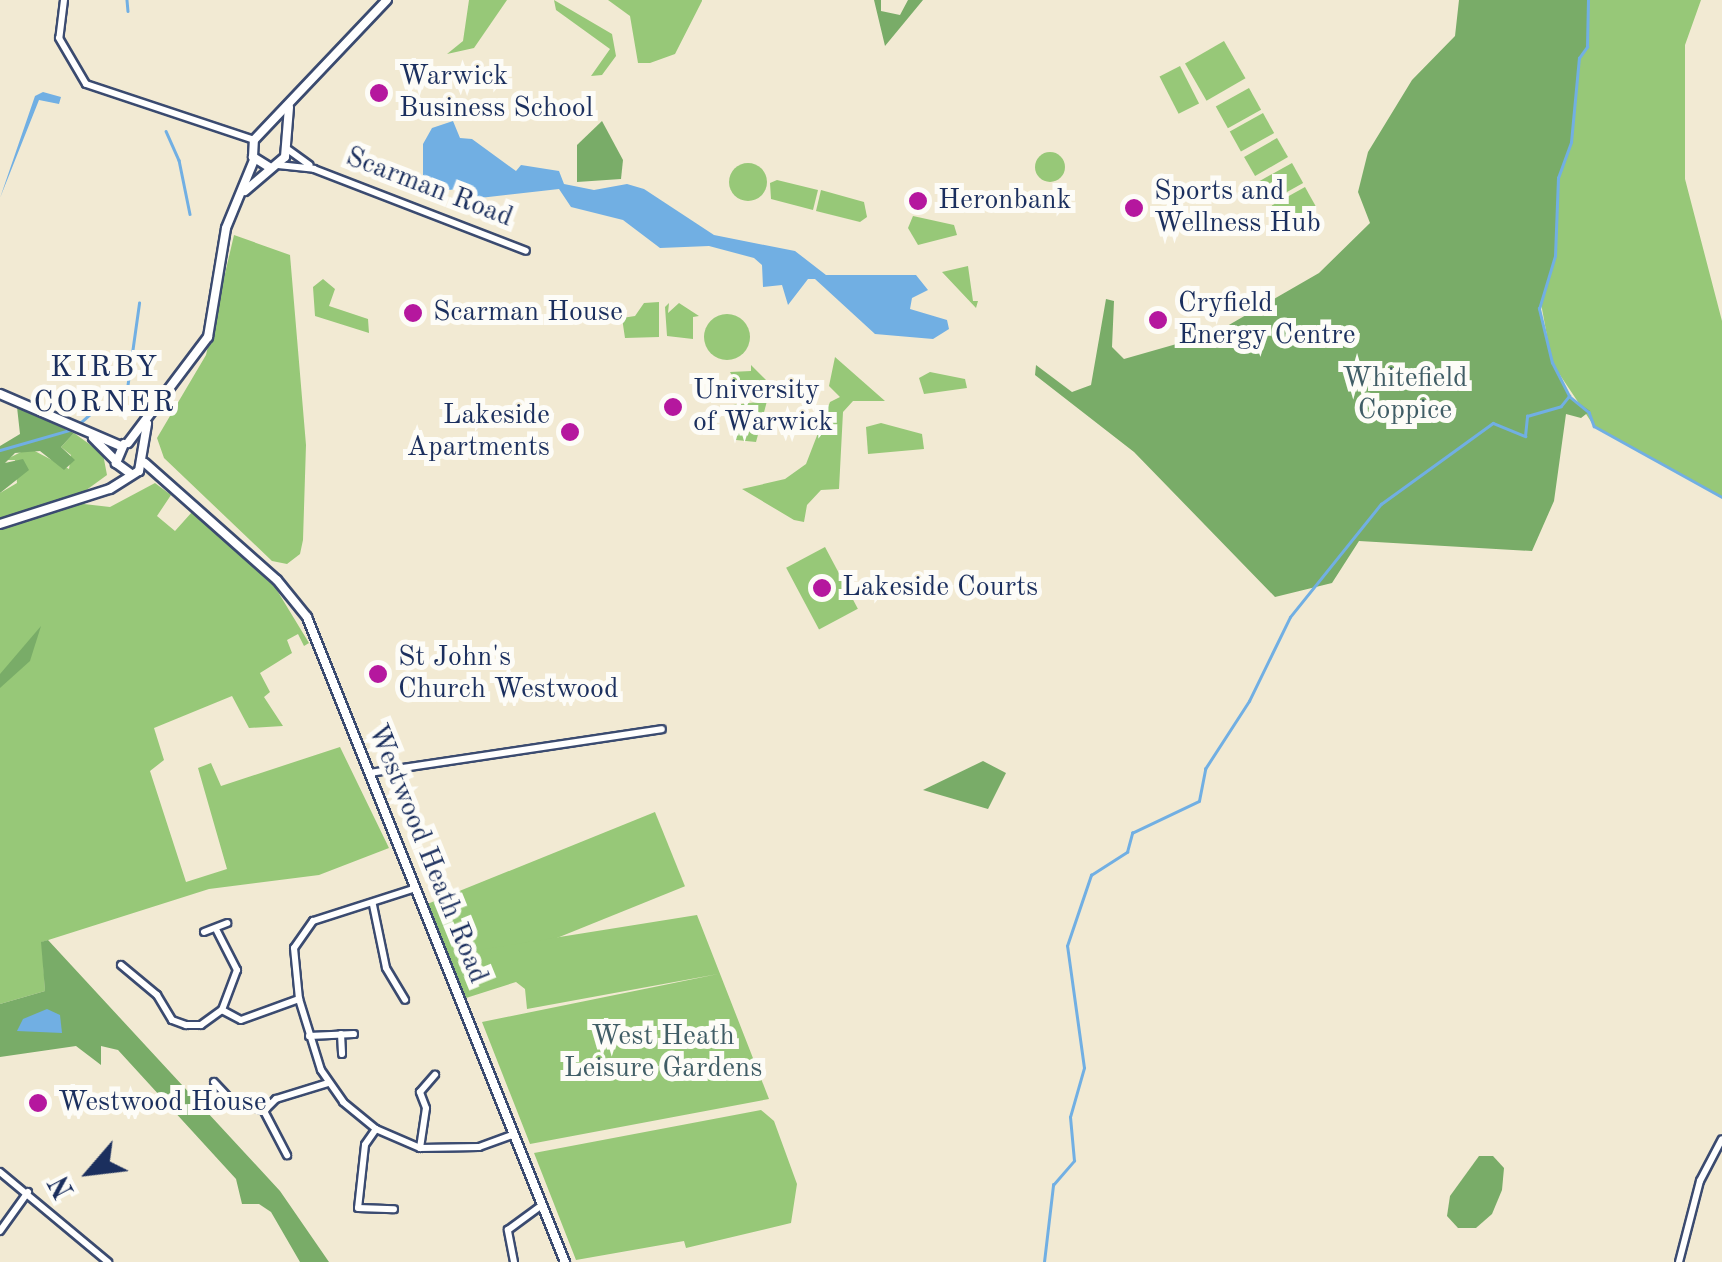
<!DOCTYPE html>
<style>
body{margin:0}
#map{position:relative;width:1722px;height:1262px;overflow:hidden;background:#f2ead3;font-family:"Old Standard TT",serif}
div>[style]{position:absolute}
.green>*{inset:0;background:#97c878;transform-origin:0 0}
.round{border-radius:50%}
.forest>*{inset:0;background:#79ac68}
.water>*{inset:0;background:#71afe3}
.stream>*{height:2.5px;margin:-1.25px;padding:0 1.25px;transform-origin:1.25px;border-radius:1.25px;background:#71afe3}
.roads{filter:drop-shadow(2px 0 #3b4b70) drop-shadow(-2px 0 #3b4b70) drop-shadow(0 2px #3b4b70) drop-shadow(0 -2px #3b4b70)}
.minor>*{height:6px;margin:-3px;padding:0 3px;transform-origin:3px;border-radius:3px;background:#fff}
.tertiary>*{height:8px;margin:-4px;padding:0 4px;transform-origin:4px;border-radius:4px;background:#fff}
.dots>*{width:28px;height:28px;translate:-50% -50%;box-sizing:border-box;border:5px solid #fdfcf7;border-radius:50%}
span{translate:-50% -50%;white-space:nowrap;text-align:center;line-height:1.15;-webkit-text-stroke:10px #fdfcf7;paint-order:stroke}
.poi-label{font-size:28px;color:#1b2f5e}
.left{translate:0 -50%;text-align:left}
.right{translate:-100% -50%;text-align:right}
.street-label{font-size:28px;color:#1b2f5e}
.park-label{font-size:28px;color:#405d66}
.neighbourhood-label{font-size:30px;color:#1b2f5e;letter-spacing:2.5px}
.north{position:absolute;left:40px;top:1122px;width:100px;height:100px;-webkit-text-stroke:8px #fdfcf7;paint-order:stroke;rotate:242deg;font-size:28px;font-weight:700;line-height:40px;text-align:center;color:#1b2f5e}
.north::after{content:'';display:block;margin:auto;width:35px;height:45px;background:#1b2f5e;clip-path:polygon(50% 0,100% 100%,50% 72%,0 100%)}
</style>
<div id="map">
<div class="green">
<div style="clip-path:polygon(469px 0,507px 0,474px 48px,447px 54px,463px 41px)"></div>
<div style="clip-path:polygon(554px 0,612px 34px,616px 56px,602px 75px,591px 76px,610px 49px,556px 10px)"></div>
<div style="clip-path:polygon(608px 0,702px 0,702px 1px,675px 54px,650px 63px,638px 63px,630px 16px)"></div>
<div style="clip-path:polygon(1588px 0,1701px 0,1685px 45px,1685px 179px,1722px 321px,1722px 497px,1594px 426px,1552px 363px,1540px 298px,1555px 256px,1558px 178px,1571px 142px,1579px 58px,1587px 47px)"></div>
<div style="left:1224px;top:41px;width:43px;height:45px;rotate:60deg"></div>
<div style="left:1180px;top:66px;width:42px;height:23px;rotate:63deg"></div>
<div style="left:1249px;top:88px;width:25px;height:38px;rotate:61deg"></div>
<div style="left:1263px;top:113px;width:23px;height:38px;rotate:61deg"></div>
<div style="left:1277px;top:138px;width:22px;height:38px;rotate:60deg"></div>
<div class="round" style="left:1035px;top:152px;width:30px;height:30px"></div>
<div style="left:1292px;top:163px;width:23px;height:39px;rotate:61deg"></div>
<div class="round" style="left:729px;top:163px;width:38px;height:38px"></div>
<div style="clip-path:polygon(777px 180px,818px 190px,813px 210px,771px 199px,770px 183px)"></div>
<div style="left:1305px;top:187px;width:23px;height:38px;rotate:61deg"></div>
<div style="clip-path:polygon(821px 190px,864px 202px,867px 217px,860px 222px,816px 211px)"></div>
<div style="clip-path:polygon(913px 216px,954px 225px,957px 235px,918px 245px,908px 228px)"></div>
<div style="clip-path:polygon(234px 235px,290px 255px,306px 445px,303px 540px,300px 554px,287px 564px,272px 561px,164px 458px,157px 438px,206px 355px)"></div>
<div style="clip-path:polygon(968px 266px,973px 301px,978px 301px,976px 308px,942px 272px)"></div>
<div style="clip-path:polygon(323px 279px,335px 289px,329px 306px,368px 319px,369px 333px,315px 316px,313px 287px)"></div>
<div style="clip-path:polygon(659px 302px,659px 337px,625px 338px,622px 318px,635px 316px,644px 303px)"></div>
<div style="clip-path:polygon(669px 303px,668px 313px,679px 303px,699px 316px,693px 317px,693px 339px,667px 336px,665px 307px)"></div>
<div class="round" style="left:704px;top:314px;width:46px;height:46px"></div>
<div style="clip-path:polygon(835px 357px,885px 401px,853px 401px,843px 412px,839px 489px,821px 490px,807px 505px,804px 522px,794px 520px,742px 489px,785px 479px,806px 464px,830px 402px,840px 397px,829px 386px)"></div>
<div style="clip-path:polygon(751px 365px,766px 380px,758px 393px,766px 398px,731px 394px,736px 383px,730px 372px,751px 371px)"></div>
<div style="clip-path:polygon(930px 372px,965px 379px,967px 388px,924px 394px,919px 378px)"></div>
<div style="clip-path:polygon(767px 401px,756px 442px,736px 440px,733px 405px)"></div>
<div style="clip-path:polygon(881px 423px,922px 434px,924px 449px,868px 454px,866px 427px)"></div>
<div style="clip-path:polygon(74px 433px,103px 454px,107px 475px,85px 491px,0 519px,0 493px,17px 483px,15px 460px,5px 460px,29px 448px,69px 469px,71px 455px,61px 447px)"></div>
<div style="clip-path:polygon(155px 483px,171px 495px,157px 516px,175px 531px,192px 512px,275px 587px,309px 643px,304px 646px,298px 634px,287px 640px,292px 653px,260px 673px,270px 692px,264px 697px,283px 726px,249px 728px,232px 696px,154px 728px,164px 760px,150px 771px,186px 882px,227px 869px,198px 768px,211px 763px,221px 786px,340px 747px,389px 848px,319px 875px,209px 889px,42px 942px,45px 991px,0 1004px,0 528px,75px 503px,110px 507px)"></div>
<div style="left:825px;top:547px;width:70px;height:44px;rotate:62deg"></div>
<div style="left:655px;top:812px;width:80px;height:249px;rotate:68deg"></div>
<div style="clip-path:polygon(697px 915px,769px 1099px,530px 1144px,482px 1022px,718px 974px,527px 1009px,525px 989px,516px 982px,466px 998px,448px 955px)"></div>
<div style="clip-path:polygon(761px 1110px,774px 1121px,797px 1184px,791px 1223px,686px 1248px,684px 1241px,576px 1260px,534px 1153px)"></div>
</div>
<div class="forest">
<div style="clip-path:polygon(874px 0,881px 0,881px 11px,900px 15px,908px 0,923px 0,885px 46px)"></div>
<div style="clip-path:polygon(1459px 0,1588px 0,1587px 47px,1579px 58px,1571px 142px,1558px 178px,1555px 256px,1539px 309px,1552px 363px,1569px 396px,1590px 411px,1581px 418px,1566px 414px,1554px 501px,1532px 551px,1359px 541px,1332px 583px,1275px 597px,1134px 452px,1035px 375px,1036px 365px,1072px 392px,1091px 385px,1106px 299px,1114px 301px,1112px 347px,1124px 359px,1215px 333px,1319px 273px,1370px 223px,1358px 192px,1368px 152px,1412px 80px,1455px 36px)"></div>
<div style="clip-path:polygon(602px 121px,623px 160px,621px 179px,577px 182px,577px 145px)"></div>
<div style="clip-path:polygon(17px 407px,74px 433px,61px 447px,75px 460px,64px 470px,40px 451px,15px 453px,5px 463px,23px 459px,29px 470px,0 493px,0 446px,20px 434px)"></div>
<div style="clip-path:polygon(41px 626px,30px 661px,0 688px,0 674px)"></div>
<div style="clip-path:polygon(983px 761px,1006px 773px,988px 809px,923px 790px)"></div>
<div style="clip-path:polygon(48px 940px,280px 1191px,329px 1262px,300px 1262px,271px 1212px,259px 1204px,242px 1204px,236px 1179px,118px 1050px,101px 1046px,101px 1065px,76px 1046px,0 1057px,0 1004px,45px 991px,41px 942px)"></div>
<div style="clip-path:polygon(1479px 1156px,1493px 1156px,1504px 1168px,1502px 1190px,1492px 1214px,1476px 1228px,1458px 1228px,1447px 1216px,1450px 1196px)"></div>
</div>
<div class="water">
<div style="clip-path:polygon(43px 92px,61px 97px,59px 104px,39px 100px,0 198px,35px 96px)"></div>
<div style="clip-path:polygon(453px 121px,460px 138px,472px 139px,516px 171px,521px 165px,559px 171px,564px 184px,594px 190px,627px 184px,644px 189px,714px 235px,795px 251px,826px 275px,916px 275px,928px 290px,912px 298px,910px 309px,947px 320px,949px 329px,933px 339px,875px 334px,815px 279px,808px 279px,788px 305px,782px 285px,763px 287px,762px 265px,754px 258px,709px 246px,660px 248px,623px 220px,571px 207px,559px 189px,471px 199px,456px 189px,435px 192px,423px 175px,423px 144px,432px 128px)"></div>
<div style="clip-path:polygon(47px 1009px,60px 1015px,62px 1033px,17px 1031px,23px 1019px)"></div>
</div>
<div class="stream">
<div style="left:127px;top:0;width:11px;rotate:85deg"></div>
<div style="left:166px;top:131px;width:32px;rotate:66deg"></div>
<div style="left:179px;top:160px;width:55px;rotate:78.5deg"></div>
<div style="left:1569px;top:396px;width:26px;rotate:39deg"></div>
<div style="left:1589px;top:412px;width:15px;rotate:70deg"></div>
<div style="left:1594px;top:426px;width:146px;rotate:29deg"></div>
<div style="left:79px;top:424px;width:24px;rotate:-42deg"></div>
<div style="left:97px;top:408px;width:28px;rotate:-10deg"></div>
<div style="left:125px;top:403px;width:101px;rotate:-82deg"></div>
<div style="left:0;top:450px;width:76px;rotate:-16deg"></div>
<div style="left:1044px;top:1262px;width:78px;rotate:-83.3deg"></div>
<div style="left:1053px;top:1185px;width:32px;rotate:-49deg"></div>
<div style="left:1074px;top:1161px;width:44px;rotate:-95.2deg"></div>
<div style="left:1070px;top:1117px;width:51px;rotate:-74.1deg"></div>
<div style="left:1084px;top:1068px;width:123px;rotate:-97.9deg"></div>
<div style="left:1067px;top:946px;width:75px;rotate:-71.3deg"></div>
<div style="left:1091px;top:875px;width:43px;rotate:-32.6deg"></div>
<div style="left:1127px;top:852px;width:20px;rotate:-75deg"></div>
<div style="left:1132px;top:833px;width:74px;rotate:-25.5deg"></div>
<div style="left:1199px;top:801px;width:33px;rotate:-79deg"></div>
<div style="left:1205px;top:769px;width:81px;rotate:-57.1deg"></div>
<div style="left:1249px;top:701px;width:93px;rotate:-64deg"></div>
<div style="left:1290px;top:617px;width:145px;rotate:-51.2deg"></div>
<div style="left:1381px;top:504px;width:138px;rotate:-35.9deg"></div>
<div style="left:1493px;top:423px;width:35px;rotate:22deg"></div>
<div style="left:1525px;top:436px;width:20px;rotate:-84deg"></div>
<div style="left:1527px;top:416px;width:35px;rotate:-16deg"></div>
<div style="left:1561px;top:406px;width:13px;rotate:-51deg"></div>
<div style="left:1569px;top:396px;width:37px;rotate:-117deg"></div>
<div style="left:1552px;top:363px;width:56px;rotate:-103.5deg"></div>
<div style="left:1539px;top:309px;width:55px;rotate:-73.2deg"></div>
<div style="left:1555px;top:256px;width:78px;rotate:-87.8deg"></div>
<div style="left:1558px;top:178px;width:38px;rotate:-70deg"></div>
<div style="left:1571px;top:142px;width:84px;rotate:-84.6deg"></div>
<div style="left:1579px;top:58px;width:14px;rotate:-54deg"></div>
<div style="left:1587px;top:47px;width:47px;rotate:-88.8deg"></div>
</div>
<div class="roads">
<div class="minor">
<div style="left:64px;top:0;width:38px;rotate:97deg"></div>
<div style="left:59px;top:38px;width:53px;rotate:59.6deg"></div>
<div style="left:86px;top:84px;width:177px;rotate:18.4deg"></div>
<div style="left:286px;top:148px;width:29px;rotate:36deg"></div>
<div style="left:278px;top:165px;width:36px;rotate:6deg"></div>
<div style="left:314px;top:169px;width:227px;rotate:21.1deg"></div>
<div style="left:369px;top:773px;width:296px;rotate:-8.5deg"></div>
<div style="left:416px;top:888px;width:108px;rotate:162.2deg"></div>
<div style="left:313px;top:921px;width:33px;rotate:125deg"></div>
<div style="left:294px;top:948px;width:51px;rotate:84.4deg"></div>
<div style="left:299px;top:999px;width:74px;rotate:72.8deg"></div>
<div style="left:321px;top:1070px;width:39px;rotate:55deg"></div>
<div style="left:343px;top:1102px;width:43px;rotate:39.3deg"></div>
<div style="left:376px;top:1129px;width:48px;rotate:23.4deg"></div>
<div style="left:420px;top:1148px;width:59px;rotate:-1deg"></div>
<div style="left:479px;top:1147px;width:37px;rotate:-20deg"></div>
<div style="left:373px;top:905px;width:64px;rotate:78.3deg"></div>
<div style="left:386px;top:968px;width:37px;rotate:59deg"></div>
<div style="left:217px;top:931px;width:44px;rotate:62.9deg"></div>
<div style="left:237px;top:970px;width:43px;rotate:110.6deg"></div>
<div style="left:204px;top:932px;width:25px;rotate:-21deg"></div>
<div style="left:121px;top:965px;width:47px;rotate:39.8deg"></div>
<div style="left:157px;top:995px;width:29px;rotate:59deg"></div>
<div style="left:172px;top:1020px;width:15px;rotate:20deg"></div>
<div style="left:186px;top:1025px;width:15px"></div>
<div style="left:201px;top:1025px;width:26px;rotate:-36deg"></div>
<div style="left:222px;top:1010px;width:21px;rotate:28deg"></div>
<div style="left:241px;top:1020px;width:62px;rotate:-19.9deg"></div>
<div style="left:341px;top:1034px;width:20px;rotate:87deg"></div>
<div style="left:309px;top:1036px;width:45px;rotate:-2.5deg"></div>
<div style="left:214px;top:1082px;width:21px;rotate:47deg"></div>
<div style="left:228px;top:1097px;width:39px;rotate:21deg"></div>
<div style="left:264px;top:1111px;width:17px;rotate:-45deg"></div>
<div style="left:276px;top:1099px;width:54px;rotate:-17.1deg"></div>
<div style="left:264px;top:1111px;width:50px;rotate:62.4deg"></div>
<div style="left:376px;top:1129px;width:19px;rotate:125deg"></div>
<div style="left:365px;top:1145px;width:63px;rotate:96.3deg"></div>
<div style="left:358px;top:1208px;width:36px;rotate:2deg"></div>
<div style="left:420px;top:1148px;width:40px;rotate:-81.5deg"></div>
<div style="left:426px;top:1108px;width:17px;rotate:-111deg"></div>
<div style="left:420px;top:1092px;width:23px;rotate:-49deg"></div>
<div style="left:0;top:1172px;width:141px;rotate:39.8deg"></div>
<div style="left:0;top:1231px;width:48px;rotate:-54.3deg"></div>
<div style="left:514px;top:1262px;width:33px;rotate:-101deg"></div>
<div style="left:508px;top:1230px;width:42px;rotate:-36.3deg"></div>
<div style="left:1679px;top:1262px;width:84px;rotate:-75.5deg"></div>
<div style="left:1700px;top:1181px;width:47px;rotate:-62.4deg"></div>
</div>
<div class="tertiary">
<div style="left:269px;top:167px;width:19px;rotate:-148deg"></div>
<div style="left:253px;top:157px;width:17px;rotate:-87deg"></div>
<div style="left:254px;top:140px;width:193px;rotate:-46.5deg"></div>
<div style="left:245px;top:191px;width:52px;rotate:-40.4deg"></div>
<div style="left:285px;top:157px;width:50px;rotate:-85.4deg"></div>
<div style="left:0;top:394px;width:132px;rotate:23.3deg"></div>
<div style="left:93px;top:438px;width:31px;rotate:45deg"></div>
<div style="left:128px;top:443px;width:133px;rotate:-53deg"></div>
<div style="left:208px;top:337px;width:110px;rotate:-80.6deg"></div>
<div style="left:226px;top:228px;width:74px;rotate:-67.6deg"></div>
<div style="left:124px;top:444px;width:21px;rotate:113deg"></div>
<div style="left:116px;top:463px;width:17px;rotate:36deg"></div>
<div style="left:145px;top:463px;width:176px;rotate:41.6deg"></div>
<div style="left:277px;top:580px;width:48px;rotate:51deg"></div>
<div style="left:307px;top:617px;width:695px;rotate:68.2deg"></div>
<div style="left:0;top:524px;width:115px;rotate:-17.7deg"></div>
<div style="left:110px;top:489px;width:34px;rotate:-32deg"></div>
<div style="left:139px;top:471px;width:48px;rotate:-80.3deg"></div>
</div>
</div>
<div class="dots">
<div style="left:379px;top:93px;background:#b5179e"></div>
<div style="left:918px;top:201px;background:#b5179e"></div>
<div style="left:1134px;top:208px;background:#b5179e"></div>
<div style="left:413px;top:313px;background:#b5179e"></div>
<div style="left:1158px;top:320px;background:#b5179e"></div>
<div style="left:673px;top:407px;background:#b5179e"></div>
<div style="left:570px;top:432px;background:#b5179e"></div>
<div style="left:822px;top:588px;background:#b5179e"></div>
<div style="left:378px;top:674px;background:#b5179e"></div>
<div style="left:38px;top:1103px;background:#b5179e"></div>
</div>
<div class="poi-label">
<span class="left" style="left:399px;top:93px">Warwick<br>Business School</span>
<span class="left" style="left:1154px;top:208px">Sports and<br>Wellness Hub</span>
<span class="left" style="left:938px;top:201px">Heronbank</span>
<span class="left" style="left:1178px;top:320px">Cryfield<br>Energy Centre</span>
<span class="left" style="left:433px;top:313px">Scarman House</span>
<span class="left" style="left:693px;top:407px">University<br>of Warwick</span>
<span class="right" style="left:550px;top:432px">Lakeside<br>Apartments</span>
<span class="left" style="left:842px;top:588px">Lakeside Courts</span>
<span class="left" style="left:398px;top:674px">St John's<br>Church Westwood</span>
<span class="left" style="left:58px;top:1103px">Westwood House</span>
</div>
<div class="street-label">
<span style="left:429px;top:188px;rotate:21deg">Scarman Road</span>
<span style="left:427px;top:854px;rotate:68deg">Westwood Heath Road</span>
</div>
<div class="park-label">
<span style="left:1405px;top:395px">Whitefield<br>Coppice</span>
<span style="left:663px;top:1053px">West Heath<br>Leisure Gardens</span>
</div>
<div class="neighbourhood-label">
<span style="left:105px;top:385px">KIRBY<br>CORNER</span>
</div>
<div class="north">N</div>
</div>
